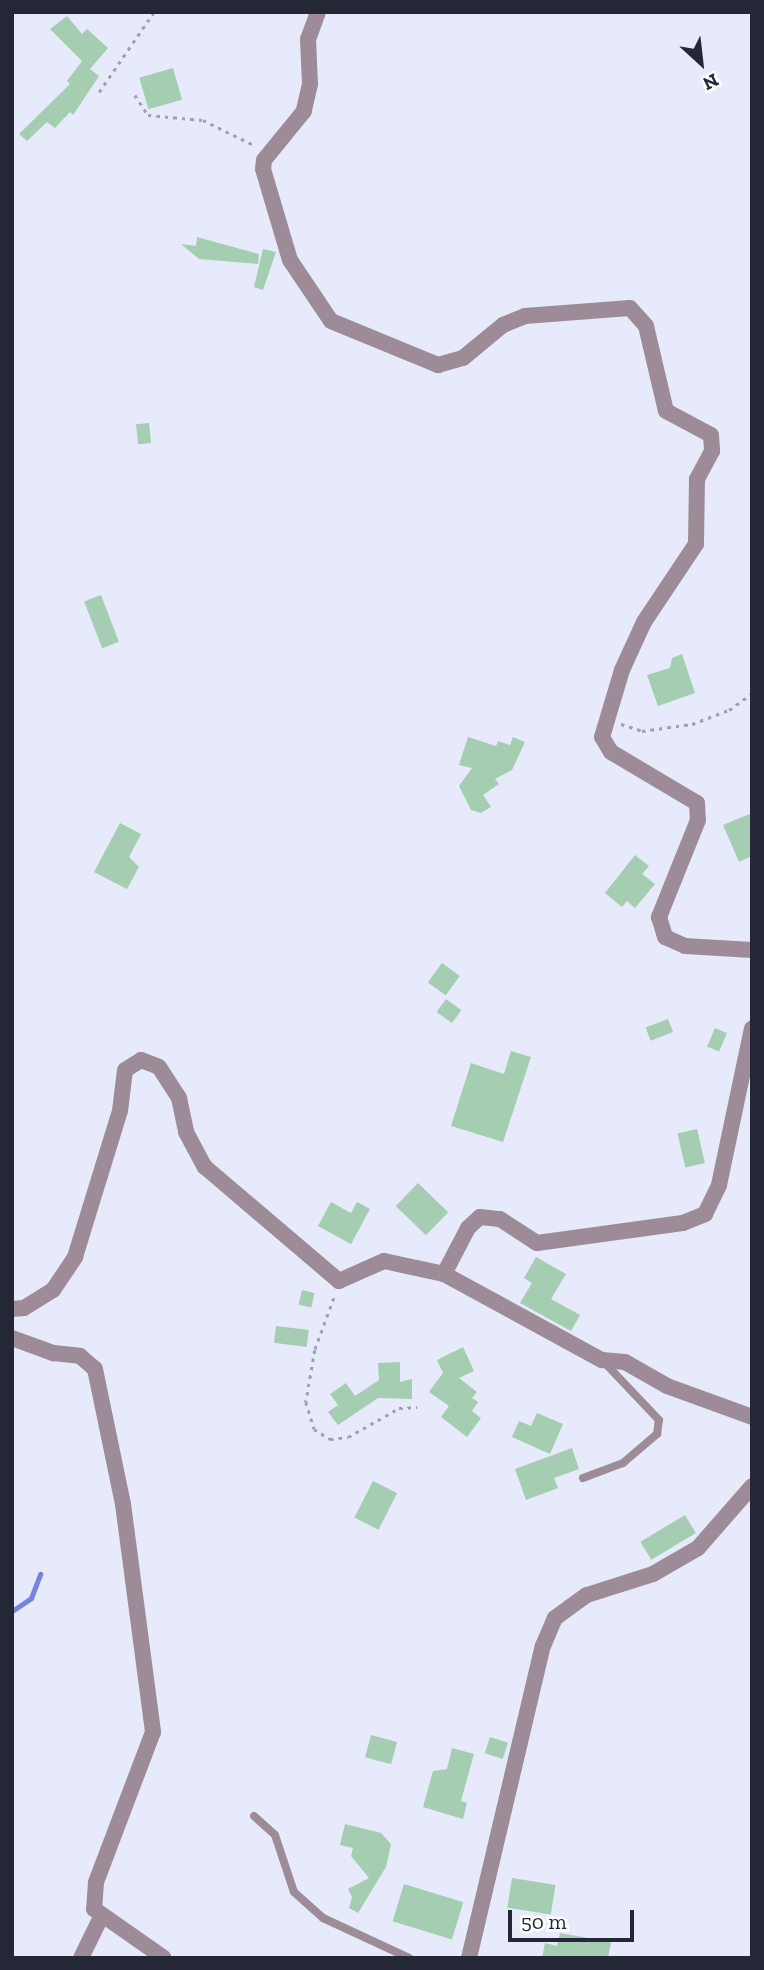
<!DOCTYPE html>
<style>
body{margin:0}
#map{position:relative;width:764px;height:1970px;overflow:hidden;background:#e6eafa;font-family:"Zilla Slab",serif}
div>[style]{position:absolute}
.stream>*{height:5px;margin:-2.5px;padding:0 2.5px;transform-origin:2.5px;border-radius:2.5px;background:#7583df}
.building>*{inset:0;background:#a4cdb1;transform-origin:0 0}
.path>*{height:2.5px;margin-top:-1.25px;transform-origin:0;background:repeating-linear-gradient(90deg,#9da1b1 0 3.5px,transparent 0 8.5px)}
.service>*{height:8px;margin:-4px;padding:0 4px;transform-origin:4px;border-radius:4px;background:#9d8c98}
.minor>*{height:16px;margin:-8px;padding:0 8px;transform-origin:8px;border-radius:8px;background:#9d8c98}
span{translate:-50% -50%;white-space:nowrap;text-align:center;line-height:1.15;-webkit-text-stroke:5px #fff;paint-order:stroke}
.frame{position:absolute;inset:0;border:14px solid #242736;pointer-events:none}
.north{position:absolute;left:666px;top:28px;width:70px;height:70px;-webkit-text-stroke:5px #fff;paint-order:stroke;rotate:153deg;font-size:19px;font-weight:700;line-height:28px;text-align:center;color:#242736}
.north::after{content:'';display:block;margin:auto;width:24px;height:32px;background:#242736;clip-path:polygon(50% 0,100% 100%,50% 72%,0 100%)}
.scale{position:absolute;left:508px;top:1910px;width:126px;height:32px;box-sizing:border-box;border:4px solid #242736;border-top:0;padding-left:9px;font-size:21px;line-height:24px;white-space:nowrap;color:#242736;-webkit-text-stroke:5px #fff;paint-order:stroke}
</style>
<div id="map">
<div class="stream">
<div style="left:12px;top:1611px;width:23px;rotate:-34deg"></div>
<div style="left:31px;top:1598px;width:26px;rotate:-69deg"></div>
</div>
<div class="building">
<div style="clip-path:polygon(67px 16px,82px 34px,87px 29px,108px 48px,90px 69px,99px 76px,73px 115px,70px 112px,55px 128px,47px 122px,27px 141px,19px 134px,70px 84px,67px 81px,82px 61px,50px 29px)"></div>
<div style="left:173px;top:68px;width:33px;height:35px;rotate:74deg"></div>
<div style="clip-path:polygon(197px 237px,259px 254px,258px 264px,199px 259px,181px 244px,196px 246px)"></div>
<div style="clip-path:polygon(263px 249px,276px 252px,263px 290px,254px 287px)"></div>
<div style="left:149px;top:423px;width:20px;height:13px;rotate:84deg"></div>
<div style="left:101px;top:595px;width:50px;height:18px;rotate:69deg"></div>
<div style="clip-path:polygon(682px 654px,695px 693px,658px 706px,647px 675px,670px 668px,672px 658px)"></div>
<div style="clip-path:polygon(468px 737px,496px 746px,498px 741px,510px 745px,513px 737px,525px 742px,512px 770px,495px 779px,499px 784px,483px 795px,491px 807px,481px 813px,471px 810px,459px 786px,472px 768px,459px 765px)"></div>
<div style="clip-path:polygon(752px 813px,752px 856px,739px 862px,723px 825px)"></div>
<div style="clip-path:polygon(120px 823px,141px 834px,129px 857px,139px 867px,127px 889px,94px 872px)"></div>
<div style="clip-path:polygon(635px 855px,649px 866px,642px 874px,655px 884px,635px 908px,627px 901px,622px 907px,605px 893px)"></div>
<div style="left:442px;top:963px;width:22px;height:24px;rotate:36deg"></div>
<div style="left:446px;top:999px;width:19px;height:16px;rotate:36deg"></div>
<div style="left:668px;top:1019px;width:14px;height:24px;rotate:69deg"></div>
<div style="left:715px;top:1028px;width:13px;height:20px;rotate:23deg"></div>
<div style="clip-path:polygon(511px 1051px,531px 1057px,503px 1142px,451px 1126px,471px 1063px,504px 1074px)"></div>
<div style="left:697px;top:1129px;width:35px;height:20px;rotate:77deg"></div>
<div style="left:418px;top:1183px;width:42px;height:32px;rotate:44deg"></div>
<div style="clip-path:polygon(331px 1202px,351px 1213px,357px 1202px,370px 1209px,351px 1244px,318px 1226px)"></div>
<div style="clip-path:polygon(536px 1257px,566px 1274px,551px 1299px,580px 1315px,571px 1331px,520px 1303px,532px 1283px,524px 1278px)"></div>
<div style="left:302px;top:1290px;width:13px;height:15px;rotate:13deg"></div>
<div style="left:276px;top:1326px;width:33px;height:17px;rotate:7deg"></div>
<div style="clip-path:polygon(463px 1347px,474px 1371px,459px 1378px,477px 1392px,472px 1398px,478px 1402px,472px 1411px,481px 1418px,467px 1437px,441px 1417px,449px 1406px,429px 1392px,443px 1373px,437px 1360px)"></div>
<div style="clip-path:polygon(400px 1362px,400px 1382px,412px 1379px,412px 1399px,378px 1398px,338px 1425px,328px 1412px,338px 1405px,330px 1394px,346px 1383px,355px 1396px,379px 1380px,378px 1363px)"></div>
<div style="clip-path:polygon(537px 1413px,563px 1424px,550px 1454px,512px 1437px,519px 1421px,531px 1426px)"></div>
<div style="clip-path:polygon(572px 1448px,579px 1469px,554px 1478px,558px 1488px,526px 1500px,515px 1469px)"></div>
<div style="left:373px;top:1481px;width:27px;height:41px;rotate:27deg"></div>
<div style="left:685px;top:1515px;width:21px;height:52px;rotate:59deg"></div>
<div style="left:371px;top:1735px;width:27px;height:23px;rotate:15deg"></div>
<div style="left:490px;top:1737px;width:19px;height:17px;rotate:18deg"></div>
<div style="clip-path:polygon(452px 1748px,474px 1754px,461px 1801px,467px 1803px,463px 1819px,423px 1807px,433px 1771px,447px 1769px)"></div>
<div style="clip-path:polygon(345px 1824px,381px 1833px,391px 1844px,386px 1867px,358px 1913px,349px 1908px,352px 1897px,348px 1889px,369px 1878px,351px 1856px,353px 1848px,340px 1845px)"></div>
<div style="left:512px;top:1878px;width:44px;height:30px;rotate:9deg"></div>
<div style="left:404px;top:1884px;width:62px;height:39px;rotate:17deg"></div>
<div style="clip-path:polygon(560px 1933px,611px 1942px,608px 1958px,542px 1958px,545px 1943px,557px 1946px)"></div>
</div>
<div class="path">
<div style="left:99px;top:92px;width:97px;rotate:-55.5deg"></div>
<div style="left:135px;top:95px;width:24px;rotate:57deg"></div>
<div style="left:148px;top:115px;width:55px;rotate:5.2deg"></div>
<div style="left:203px;top:120px;width:57px;rotate:26.1deg"></div>
<div style="left:621px;top:724px;width:22px;rotate:18deg"></div>
<div style="left:642px;top:731px;width:50px;rotate:-8deg"></div>
<div style="left:692px;top:724px;width:40px;rotate:-21deg"></div>
<div style="left:729px;top:710px;width:29px;rotate:-36deg"></div>
<div style="left:334px;top:1298px;width:55px;rotate:110.1deg"></div>
<div style="left:315px;top:1350px;width:53px;rotate:99.8deg"></div>
<div style="left:306px;top:1402px;width:28px;rotate:73deg"></div>
<div style="left:314px;top:1429px;width:19px;rotate:32deg"></div>
<div style="left:330px;top:1439px;width:18px;rotate:-6deg"></div>
<div style="left:348px;top:1437px;width:59px;rotate:-29.6deg"></div>
<div style="left:399px;top:1408px;width:18px;rotate:-3deg"></div>
</div>
<div class="service">
<div style="left:583px;top:1478px;width:43px;rotate:-20.6deg"></div>
<div style="left:623px;top:1463px;width:45px;rotate:-40.5deg"></div>
<div style="left:657px;top:1434px;width:14px;rotate:-82deg"></div>
<div style="left:659px;top:1420px;width:81px;rotate:-133.5deg"></div>
<div style="left:254px;top:1816px;width:28px;rotate:42deg"></div>
<div style="left:275px;top:1835px;width:60px;rotate:71.6deg"></div>
<div style="left:294px;top:1892px;width:39px;rotate:42deg"></div>
<div style="left:323px;top:1918px;width:95px;rotate:24.9deg"></div>
</div>
<div class="minor">
<div style="left:318px;top:12px;width:29px;rotate:110deg"></div>
<div style="left:308px;top:39px;width:45px;rotate:87.5deg"></div>
<div style="left:310px;top:84px;width:28px;rotate:103deg"></div>
<div style="left:304px;top:111px;width:63px;rotate:129.2deg"></div>
<div style="left:264px;top:160px;width:9px;rotate:96deg"></div>
<div style="left:263px;top:169px;width:95px;rotate:73.5deg"></div>
<div style="left:290px;top:260px;width:73px;rotate:56.1deg"></div>
<div style="left:331px;top:321px;width:116px;rotate:22.4deg"></div>
<div style="left:438px;top:365px;width:26px;rotate:-16deg"></div>
<div style="left:463px;top:358px;width:52px;rotate:-39.5deg"></div>
<div style="left:503px;top:325px;width:24px;rotate:-22deg"></div>
<div style="left:525px;top:316px;width:105px;rotate:-4.4deg"></div>
<div style="left:630px;top:308px;width:24px;rotate:48deg"></div>
<div style="left:646px;top:326px;width:87px;rotate:76.8deg"></div>
<div style="left:666px;top:411px;width:51px;rotate:28.1deg"></div>
<div style="left:711px;top:435px;width:16px;rotate:86deg"></div>
<div style="left:712px;top:451px;width:32px;rotate:118deg"></div>
<div style="left:697px;top:479px;width:65px;rotate:90.9deg"></div>
<div style="left:696px;top:544px;width:94px;rotate:123.7deg"></div>
<div style="left:644px;top:622px;width:53px;rotate:114.6deg"></div>
<div style="left:622px;top:670px;width:70px;rotate:106.6deg"></div>
<div style="left:602px;top:737px;width:17px;rotate:59deg"></div>
<div style="left:611px;top:752px;width:100px;rotate:30.7deg"></div>
<div style="left:697px;top:803px;width:17px;rotate:87deg"></div>
<div style="left:698px;top:820px;width:105px;rotate:111.9deg"></div>
<div style="left:659px;top:917px;width:21px;rotate:73deg"></div>
<div style="left:665px;top:937px;width:22px;rotate:24deg"></div>
<div style="left:685px;top:946px;width:67px;rotate:3.4deg"></div>
<div style="left:444px;top:1274px;width:52px;rotate:-62.4deg"></div>
<div style="left:468px;top:1228px;width:16px;rotate:-43deg"></div>
<div style="left:480px;top:1217px;width:20px;rotate:6deg"></div>
<div style="left:500px;top:1219px;width:44px;rotate:33deg"></div>
<div style="left:537px;top:1243px;width:147px;rotate:-7.8deg"></div>
<div style="left:683px;top:1223px;width:24px;rotate:-22deg"></div>
<div style="left:705px;top:1214px;width:32px;rotate:-64deg"></div>
<div style="left:719px;top:1185px;width:160px;rotate:-78.1deg"></div>
<div style="left:12px;top:1309px;width:12px;rotate:-5deg"></div>
<div style="left:24px;top:1308px;width:34px;rotate:-32deg"></div>
<div style="left:53px;top:1290px;width:40px;rotate:-56deg"></div>
<div style="left:75px;top:1257px;width:153px;rotate:-72.9deg"></div>
<div style="left:120px;top:1111px;width:41px;rotate:-83deg"></div>
<div style="left:125px;top:1070px;width:19px;rotate:-32deg"></div>
<div style="left:141px;top:1060px;width:19px;rotate:21deg"></div>
<div style="left:159px;top:1067px;width:37px;rotate:57deg"></div>
<div style="left:179px;top:1098px;width:35px;rotate:78deg"></div>
<div style="left:186px;top:1132px;width:40px;rotate:62deg"></div>
<div style="left:205px;top:1167px;width:176px;rotate:40.4deg"></div>
<div style="left:339px;top:1281px;width:49px;rotate:-24deg"></div>
<div style="left:384px;top:1261px;width:61px;rotate:12.2deg"></div>
<div style="left:444px;top:1274px;width:180px;rotate:28.6deg"></div>
<div style="left:602px;top:1360px;width:23px;rotate:5deg"></div>
<div style="left:625px;top:1362px;width:48px;rotate:29.7deg"></div>
<div style="left:667px;top:1386px;width:90px;rotate:20deg"></div>
<div style="left:12px;top:1338px;width:44px;rotate:20.1deg"></div>
<div style="left:53px;top:1353px;width:27px;rotate:6deg"></div>
<div style="left:80px;top:1356px;width:20px;rotate:41deg"></div>
<div style="left:95px;top:1369px;width:138px;rotate:78.3deg"></div>
<div style="left:123px;top:1504px;width:230px;rotate:82.5deg"></div>
<div style="left:153px;top:1732px;width:160px;rotate:110.8deg"></div>
<div style="left:96px;top:1882px;width:27px;rotate:94deg"></div>
<div style="left:94px;top:1909px;width:85px;rotate:35deg"></div>
<div style="left:81px;top:1958px;width:46px;rotate:-64deg"></div>
<div style="left:469px;top:1958px;width:321px;rotate:-76.7deg"></div>
<div style="left:543px;top:1646px;width:30px;rotate:-67deg"></div>
<div style="left:555px;top:1618px;width:39px;rotate:-36deg"></div>
<div style="left:587px;top:1595px;width:69px;rotate:-17.7deg"></div>
<div style="left:653px;top:1574px;width:52px;rotate:-30deg"></div>
<div style="left:698px;top:1548px;width:82px;rotate:-48.9deg"></div>
</div>
<div class="frame"></div>
<div class="north">N</div>
<div class="scale">50 m</div>
</div>
